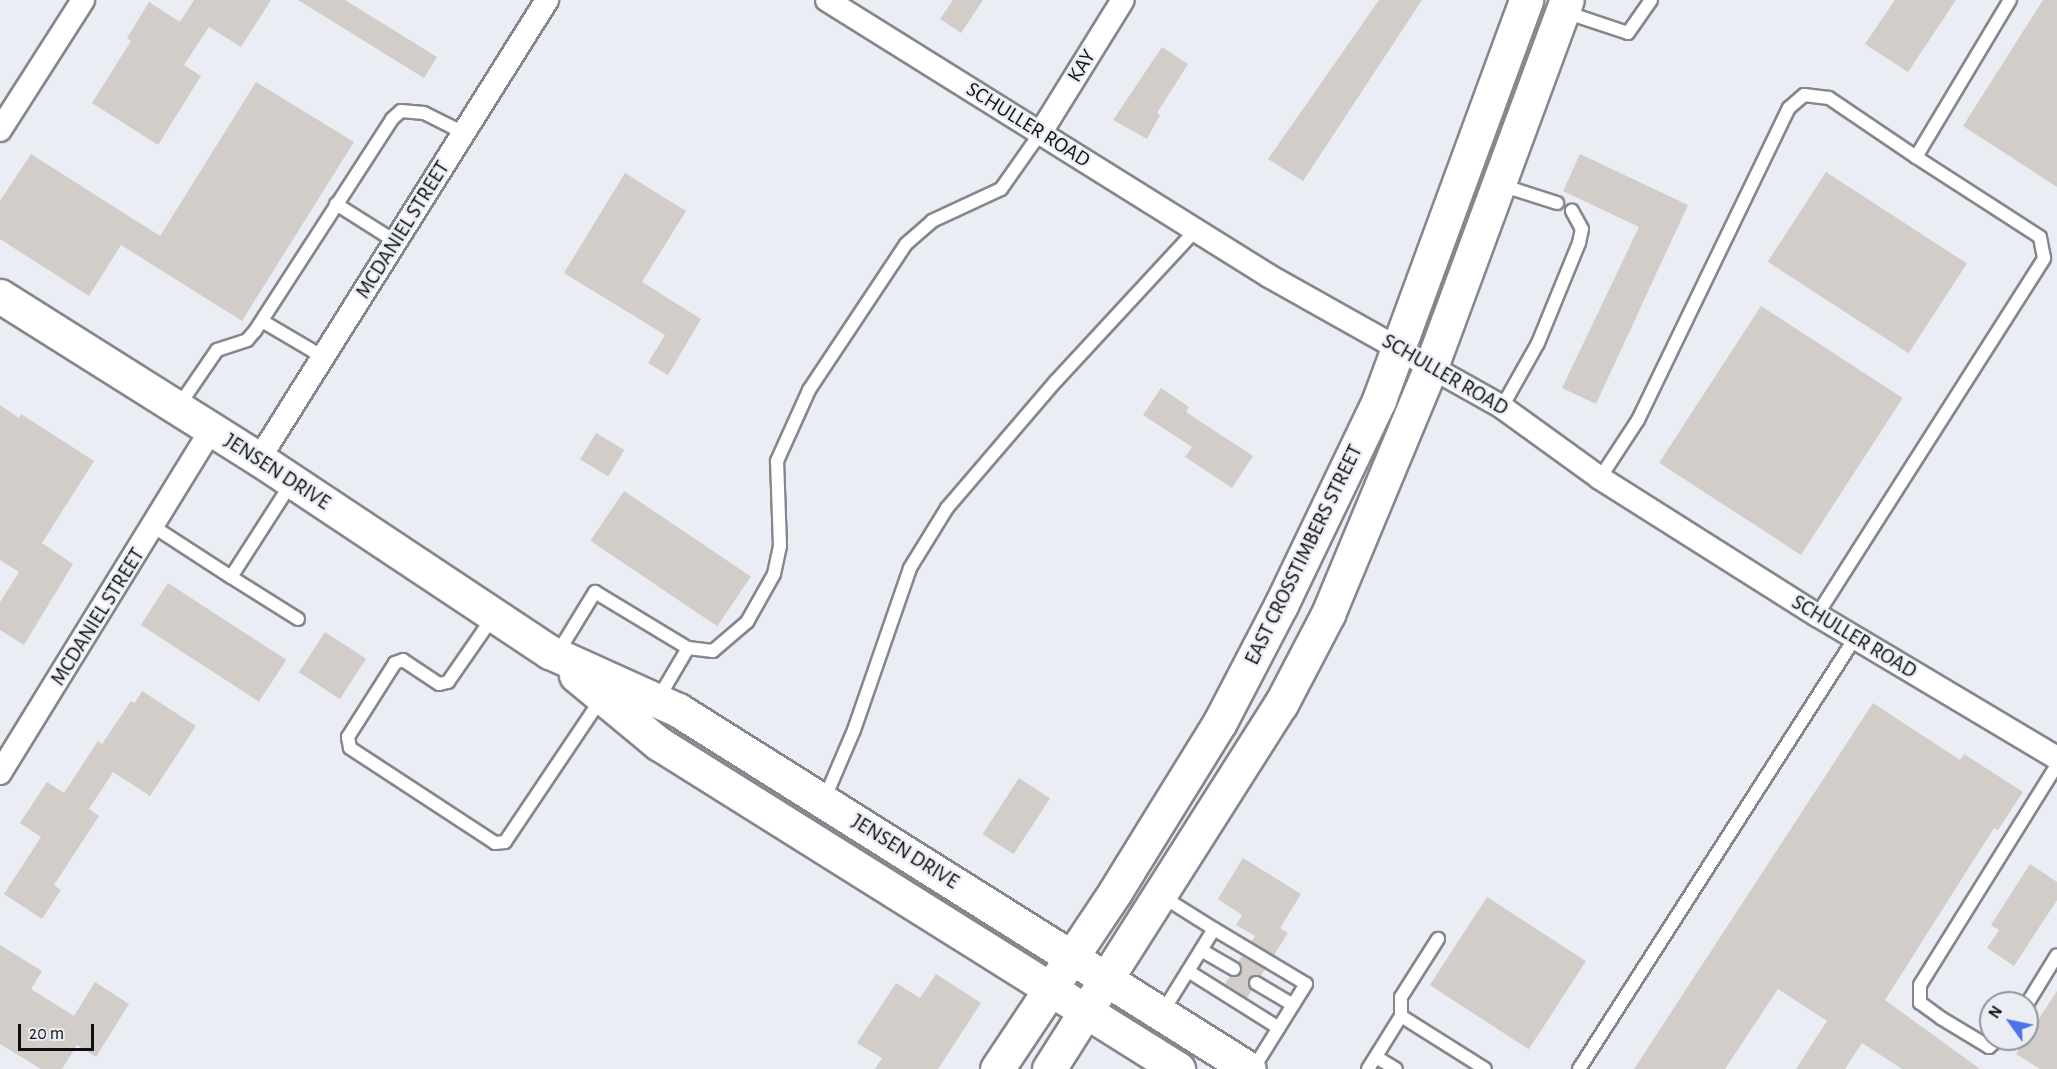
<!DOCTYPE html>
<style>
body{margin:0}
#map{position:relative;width:2057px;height:1069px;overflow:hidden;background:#eaedf3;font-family:"Alegreya Sans",sans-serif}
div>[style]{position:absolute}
.building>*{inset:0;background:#d2cdc8;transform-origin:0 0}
.roads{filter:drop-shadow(2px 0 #85878d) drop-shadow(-2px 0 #85878d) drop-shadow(0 2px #85878d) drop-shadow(0 -2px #85878d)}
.service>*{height:12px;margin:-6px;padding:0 6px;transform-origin:6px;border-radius:6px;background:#fff}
.minor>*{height:22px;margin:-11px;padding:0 11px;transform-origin:11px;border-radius:11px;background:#fff}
.secondary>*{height:33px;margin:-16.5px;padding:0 16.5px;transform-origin:16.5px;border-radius:16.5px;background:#fff}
span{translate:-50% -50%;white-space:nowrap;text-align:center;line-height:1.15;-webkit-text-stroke:4.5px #eaedf3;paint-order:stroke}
.street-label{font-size:21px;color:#0e0f11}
.north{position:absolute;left:1979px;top:991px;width:60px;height:60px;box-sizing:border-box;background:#eaedf3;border:2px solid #929499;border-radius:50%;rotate:303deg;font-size:16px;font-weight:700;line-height:24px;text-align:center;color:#0e0f11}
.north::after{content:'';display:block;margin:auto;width:21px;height:27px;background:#4c73e7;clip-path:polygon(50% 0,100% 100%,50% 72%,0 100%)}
.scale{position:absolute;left:18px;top:1024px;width:76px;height:27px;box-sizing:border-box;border:3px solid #0e0f11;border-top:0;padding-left:8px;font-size:18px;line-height:21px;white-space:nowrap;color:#0e0f11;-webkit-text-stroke:4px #eaedf3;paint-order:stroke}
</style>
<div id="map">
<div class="building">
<div style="clip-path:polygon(194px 0,271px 0,241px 47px,209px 27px,184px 65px,201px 76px,158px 145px,92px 103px,131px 41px,127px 38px,149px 2px,180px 22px)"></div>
<div style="clip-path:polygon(298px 0,345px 0,437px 57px,424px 78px)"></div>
<div style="clip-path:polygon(953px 0,983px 0,961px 33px,940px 19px)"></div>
<div style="clip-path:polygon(1379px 0,1422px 0,1303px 181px,1268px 159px)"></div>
<div style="clip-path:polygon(1895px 0,1956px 0,1908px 72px,1865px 44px)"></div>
<div style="clip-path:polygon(2043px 0,2057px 0,2057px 187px,1963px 126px)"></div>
<div style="clip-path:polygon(1162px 47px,1188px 64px,1157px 113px,1160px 115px,1147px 139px,1113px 120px)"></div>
<div style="clip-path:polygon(256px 82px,354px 142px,242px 321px,121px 245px,89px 296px,0 239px,0 201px,31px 154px,160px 236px)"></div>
<div style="clip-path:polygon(1580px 154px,1688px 205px,1596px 404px,1562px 388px,1639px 227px,1563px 191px)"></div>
<div style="left:1826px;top:172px;width:168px;height:107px;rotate:33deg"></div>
<div style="clip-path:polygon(625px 173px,686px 211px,642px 282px,701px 319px,668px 375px,648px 363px,665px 335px,564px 273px)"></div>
<div style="left:1761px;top:306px;width:169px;height:187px;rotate:33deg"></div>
<div style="clip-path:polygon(1161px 388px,1189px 407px,1186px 412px,1253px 456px,1232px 488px,1185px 457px,1192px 447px,1143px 415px)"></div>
<div style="clip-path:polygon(0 405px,19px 418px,21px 414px,94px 461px,42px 543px,73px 564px,24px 645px,0 630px,0 602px,19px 572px,0 560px)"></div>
<div style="left:596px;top:433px;width:33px;height:31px;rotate:31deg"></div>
<div style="left:624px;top:491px;width:153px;height:60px;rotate:34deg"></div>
<div style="left:168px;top:583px;width:141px;height:50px;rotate:33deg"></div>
<div style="left:325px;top:632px;width:49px;height:48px;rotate:33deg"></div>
<div style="clip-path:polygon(142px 691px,196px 726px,150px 796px,113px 772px,89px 809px,99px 816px,54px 885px,61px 890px,42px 919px,4px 894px,41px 837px,20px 823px,47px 782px,64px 793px,98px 741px,102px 744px,131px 701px,135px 703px)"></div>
<div style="clip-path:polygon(1873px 703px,1960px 760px,1964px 754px,2023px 792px,1998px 830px,1994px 828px,1885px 1000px,1980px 1069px,1902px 1069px,1862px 1043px,1845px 1069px,1796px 1069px,1827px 1021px,1778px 989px,1725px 1069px,1634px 1069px)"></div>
<div style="left:1019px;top:778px;width:37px;height:67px;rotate:33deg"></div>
<div style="clip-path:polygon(1243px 858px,1301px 894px,1280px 928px,1288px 933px,1274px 955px,1251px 942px,1255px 936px,1236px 925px,1242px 915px,1218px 899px)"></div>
<div style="clip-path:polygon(2030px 864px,2057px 882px,2057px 900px,2014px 966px,1987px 948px,1999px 930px,1991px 925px)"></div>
<div style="left:1487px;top:897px;width:118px;height:105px;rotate:33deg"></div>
<div style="clip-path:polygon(0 945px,42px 971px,31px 989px,74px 1016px,95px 982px,129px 1004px,96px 1057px,77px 1045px,62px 1069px,41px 1069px,0 1044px)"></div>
<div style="clip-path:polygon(1242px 956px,1265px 969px,1261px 976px,1249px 978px,1252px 990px,1247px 998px,1225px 984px,1230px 976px,1241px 974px,1238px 962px)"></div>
<div style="clip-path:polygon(936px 974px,981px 1003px,938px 1069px,875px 1069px,882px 1058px,857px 1043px,896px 983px,920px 998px)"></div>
<div style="clip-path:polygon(2057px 991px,2057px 1069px,2040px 1069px,2016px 1054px)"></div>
</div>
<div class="roads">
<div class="service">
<div style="left:1565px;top:12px;width:66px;rotate:18.4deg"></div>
<div style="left:1628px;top:33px;width:40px;rotate:-55.1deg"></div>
<div style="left:1501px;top:185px;width:59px;rotate:17.8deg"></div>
<div style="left:336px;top:204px;width:71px;rotate:32.3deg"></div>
<div style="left:262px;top:321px;width:71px;rotate:30.5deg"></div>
<div style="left:178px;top:407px;width:69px;rotate:-55.6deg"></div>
<div style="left:217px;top:350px;width:32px;rotate:-18deg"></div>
<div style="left:247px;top:340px;width:12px;rotate:-48deg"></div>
<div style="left:255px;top:331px;width:252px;rotate:-57.1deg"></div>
<div style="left:392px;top:119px;width:12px;rotate:-42deg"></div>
<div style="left:401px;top:111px;width:23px;rotate:5deg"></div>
<div style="left:424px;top:113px;width:45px;rotate:26.6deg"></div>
<div style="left:1502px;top:407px;width:73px;rotate:-60.6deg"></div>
<div style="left:1538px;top:343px;width:108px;rotate:-67.7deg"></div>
<div style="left:1579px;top:243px;width:14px;rotate:-78deg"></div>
<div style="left:1582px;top:229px;width:21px;rotate:-119deg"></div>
<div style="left:1600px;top:478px;width:69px;rotate:-56.8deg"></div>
<div style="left:1638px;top:420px;width:347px;rotate:-64.2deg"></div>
<div style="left:1789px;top:108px;width:20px;rotate:-41deg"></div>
<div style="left:1804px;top:95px;width:25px;rotate:7deg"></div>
<div style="left:1829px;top:98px;width:105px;rotate:34.1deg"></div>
<div style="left:154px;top:527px;width:92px;rotate:33deg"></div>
<div style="left:231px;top:577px;width:113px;rotate:-57.3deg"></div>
<div style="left:231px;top:577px;width:79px;rotate:32.1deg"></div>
<div style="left:1817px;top:615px;width:423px;rotate:-57.5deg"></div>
<div style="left:2044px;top:258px;width:21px;rotate:-101deg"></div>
<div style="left:2040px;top:237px;width:148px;rotate:-147.2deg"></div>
<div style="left:1916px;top:157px;width:183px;rotate:-59.1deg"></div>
<div style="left:493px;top:617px;width:79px;rotate:124.7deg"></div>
<div style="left:448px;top:682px;width:9px;rotate:167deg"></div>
<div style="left:439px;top:684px;width:43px;rotate:-146.3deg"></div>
<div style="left:403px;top:660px;width:9px;rotate:159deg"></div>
<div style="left:395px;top:663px;width:88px;rotate:122.4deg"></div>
<div style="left:348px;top:737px;width:11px;rotate:80deg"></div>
<div style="left:350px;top:748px;width:173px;rotate:33.2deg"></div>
<div style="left:495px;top:843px;width:10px;rotate:-6deg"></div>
<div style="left:505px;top:842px;width:172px;rotate:-56.1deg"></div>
<div style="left:688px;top:648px;width:25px;rotate:7deg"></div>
<div style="left:713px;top:651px;width:45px;rotate:-40.5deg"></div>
<div style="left:747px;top:622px;width:55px;rotate:-60.6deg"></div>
<div style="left:774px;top:574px;width:29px;rotate:-78deg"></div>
<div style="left:780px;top:546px;width:85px;rotate:-92deg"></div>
<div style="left:777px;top:461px;width:78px;rotate:-65.7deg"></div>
<div style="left:809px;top:390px;width:175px;rotate:-56.4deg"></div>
<div style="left:906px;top:244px;width:35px;rotate:-41deg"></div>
<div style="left:932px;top:221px;width:76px;rotate:-24.9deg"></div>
<div style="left:1001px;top:189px;width:70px;rotate:-54.9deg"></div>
<div style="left:557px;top:654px;width:73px;rotate:-58.5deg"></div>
<div style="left:595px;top:592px;width:109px;rotate:31.1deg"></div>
<div style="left:688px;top:648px;width:59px;rotate:120.5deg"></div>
<div style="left:824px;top:800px;width:76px;rotate:-66.8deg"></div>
<div style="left:854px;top:730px;width:171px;rotate:-70.9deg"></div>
<div style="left:910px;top:568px;width:70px;rotate:-58.3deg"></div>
<div style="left:947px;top:508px;width:167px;rotate:-49.4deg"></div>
<div style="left:1056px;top:381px;width:206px;rotate:-47.2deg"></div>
<div style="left:1160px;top:895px;width:64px;rotate:32.2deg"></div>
<div style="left:1214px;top:929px;width:99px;rotate:121.8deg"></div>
<div style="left:1214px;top:929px;width:107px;rotate:30.9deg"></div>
<div style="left:1306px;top:984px;width:100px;rotate:121.9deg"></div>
<div style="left:1201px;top:950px;width:38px;rotate:30deg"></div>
<div style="left:1188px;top:971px;width:107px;rotate:32.1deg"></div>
<div style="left:1256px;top:983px;width:43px;rotate:30.7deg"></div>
<div style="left:2027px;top:1004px;width:57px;rotate:-58.5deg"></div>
<div style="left:1401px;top:1016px;width:19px;rotate:-90deg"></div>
<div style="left:1401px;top:997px;width:69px;rotate:-57.5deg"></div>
<div style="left:1998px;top:1039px;width:12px;rotate:138deg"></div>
<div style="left:1989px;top:1047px;width:56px;rotate:-148.9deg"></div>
<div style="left:1941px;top:1018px;width:26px;rotate:-144deg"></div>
<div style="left:1920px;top:1003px;width:18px;rotate:-90deg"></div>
<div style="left:1920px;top:985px;width:259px;rotate:-58.1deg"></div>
<div style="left:1376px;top:1057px;width:23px;rotate:31deg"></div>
<div style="left:1368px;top:1069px;width:62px;rotate:-58.1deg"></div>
<div style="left:1401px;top:1016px;width:99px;rotate:32.2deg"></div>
<div style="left:1579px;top:1069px;width:512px;rotate:-57.37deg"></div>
</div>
<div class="minor">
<div style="left:827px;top:0;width:521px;rotate:31.98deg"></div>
<div style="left:1269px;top:276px;width:267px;rotate:29.3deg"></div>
<div style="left:1502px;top:407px;width:121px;rotate:35.9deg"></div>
<div style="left:1600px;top:478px;width:257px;rotate:32.3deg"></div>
<div style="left:1817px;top:615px;width:279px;rotate:30.8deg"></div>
<div style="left:0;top:130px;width:154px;rotate:-57.4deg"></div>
<div style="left:1041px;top:132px;width:155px;rotate:-58.2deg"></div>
<div style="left:259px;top:459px;width:542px;rotate:-57.89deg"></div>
<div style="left:0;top:773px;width:404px;rotate:-58.4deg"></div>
</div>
<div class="secondary">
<div style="left:0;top:296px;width:306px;rotate:32.2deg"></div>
<div style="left:259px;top:459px;width:349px;rotate:33.6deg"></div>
<div style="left:550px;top:652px;width:141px;rotate:24.4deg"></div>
<div style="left:678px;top:710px;width:674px;rotate:32.16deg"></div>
<div style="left:576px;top:675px;width:107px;rotate:39.7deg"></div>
<div style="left:658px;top:743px;width:614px;rotate:32.08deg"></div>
<div style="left:997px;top:1069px;width:213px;rotate:-56.3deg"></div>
<div style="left:1115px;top:892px;width:200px;rotate:-58.3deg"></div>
<div style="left:1220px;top:722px;width:132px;rotate:-62.5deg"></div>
<div style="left:1281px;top:605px;width:227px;rotate:-64.4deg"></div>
<div style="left:1379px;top:400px;width:426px;rotate:-69.8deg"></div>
<div style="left:1049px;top:1069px;width:432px;rotate:-57.6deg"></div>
<div style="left:1281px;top:704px;width:102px;rotate:-62.4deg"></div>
<div style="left:1328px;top:614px;width:271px;rotate:-67.4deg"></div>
<div style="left:1432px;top:364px;width:388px;rotate:-69.7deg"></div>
</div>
</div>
<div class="street-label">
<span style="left:1082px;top:66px;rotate:-58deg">KAY</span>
<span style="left:1028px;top:125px;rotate:32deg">SCHULLER ROAD</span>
<span style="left:403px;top:230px;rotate:-58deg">MCDANIEL STREET</span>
<span style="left:1445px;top:375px;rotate:30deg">SCHULLER ROAD</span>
<span style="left:277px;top:472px;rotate:33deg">JENSEN DRIVE</span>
<span style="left:1304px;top:555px;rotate:-64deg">EAST CROSSTIMBERS STREET</span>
<span style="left:98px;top:617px;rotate:-58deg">MCDANIEL STREET</span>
<span style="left:1854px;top:637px;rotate:31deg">SCHULLER ROAD</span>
<span style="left:905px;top:852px;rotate:32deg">JENSEN DRIVE</span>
</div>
<div class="north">N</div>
<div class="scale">20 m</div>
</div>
